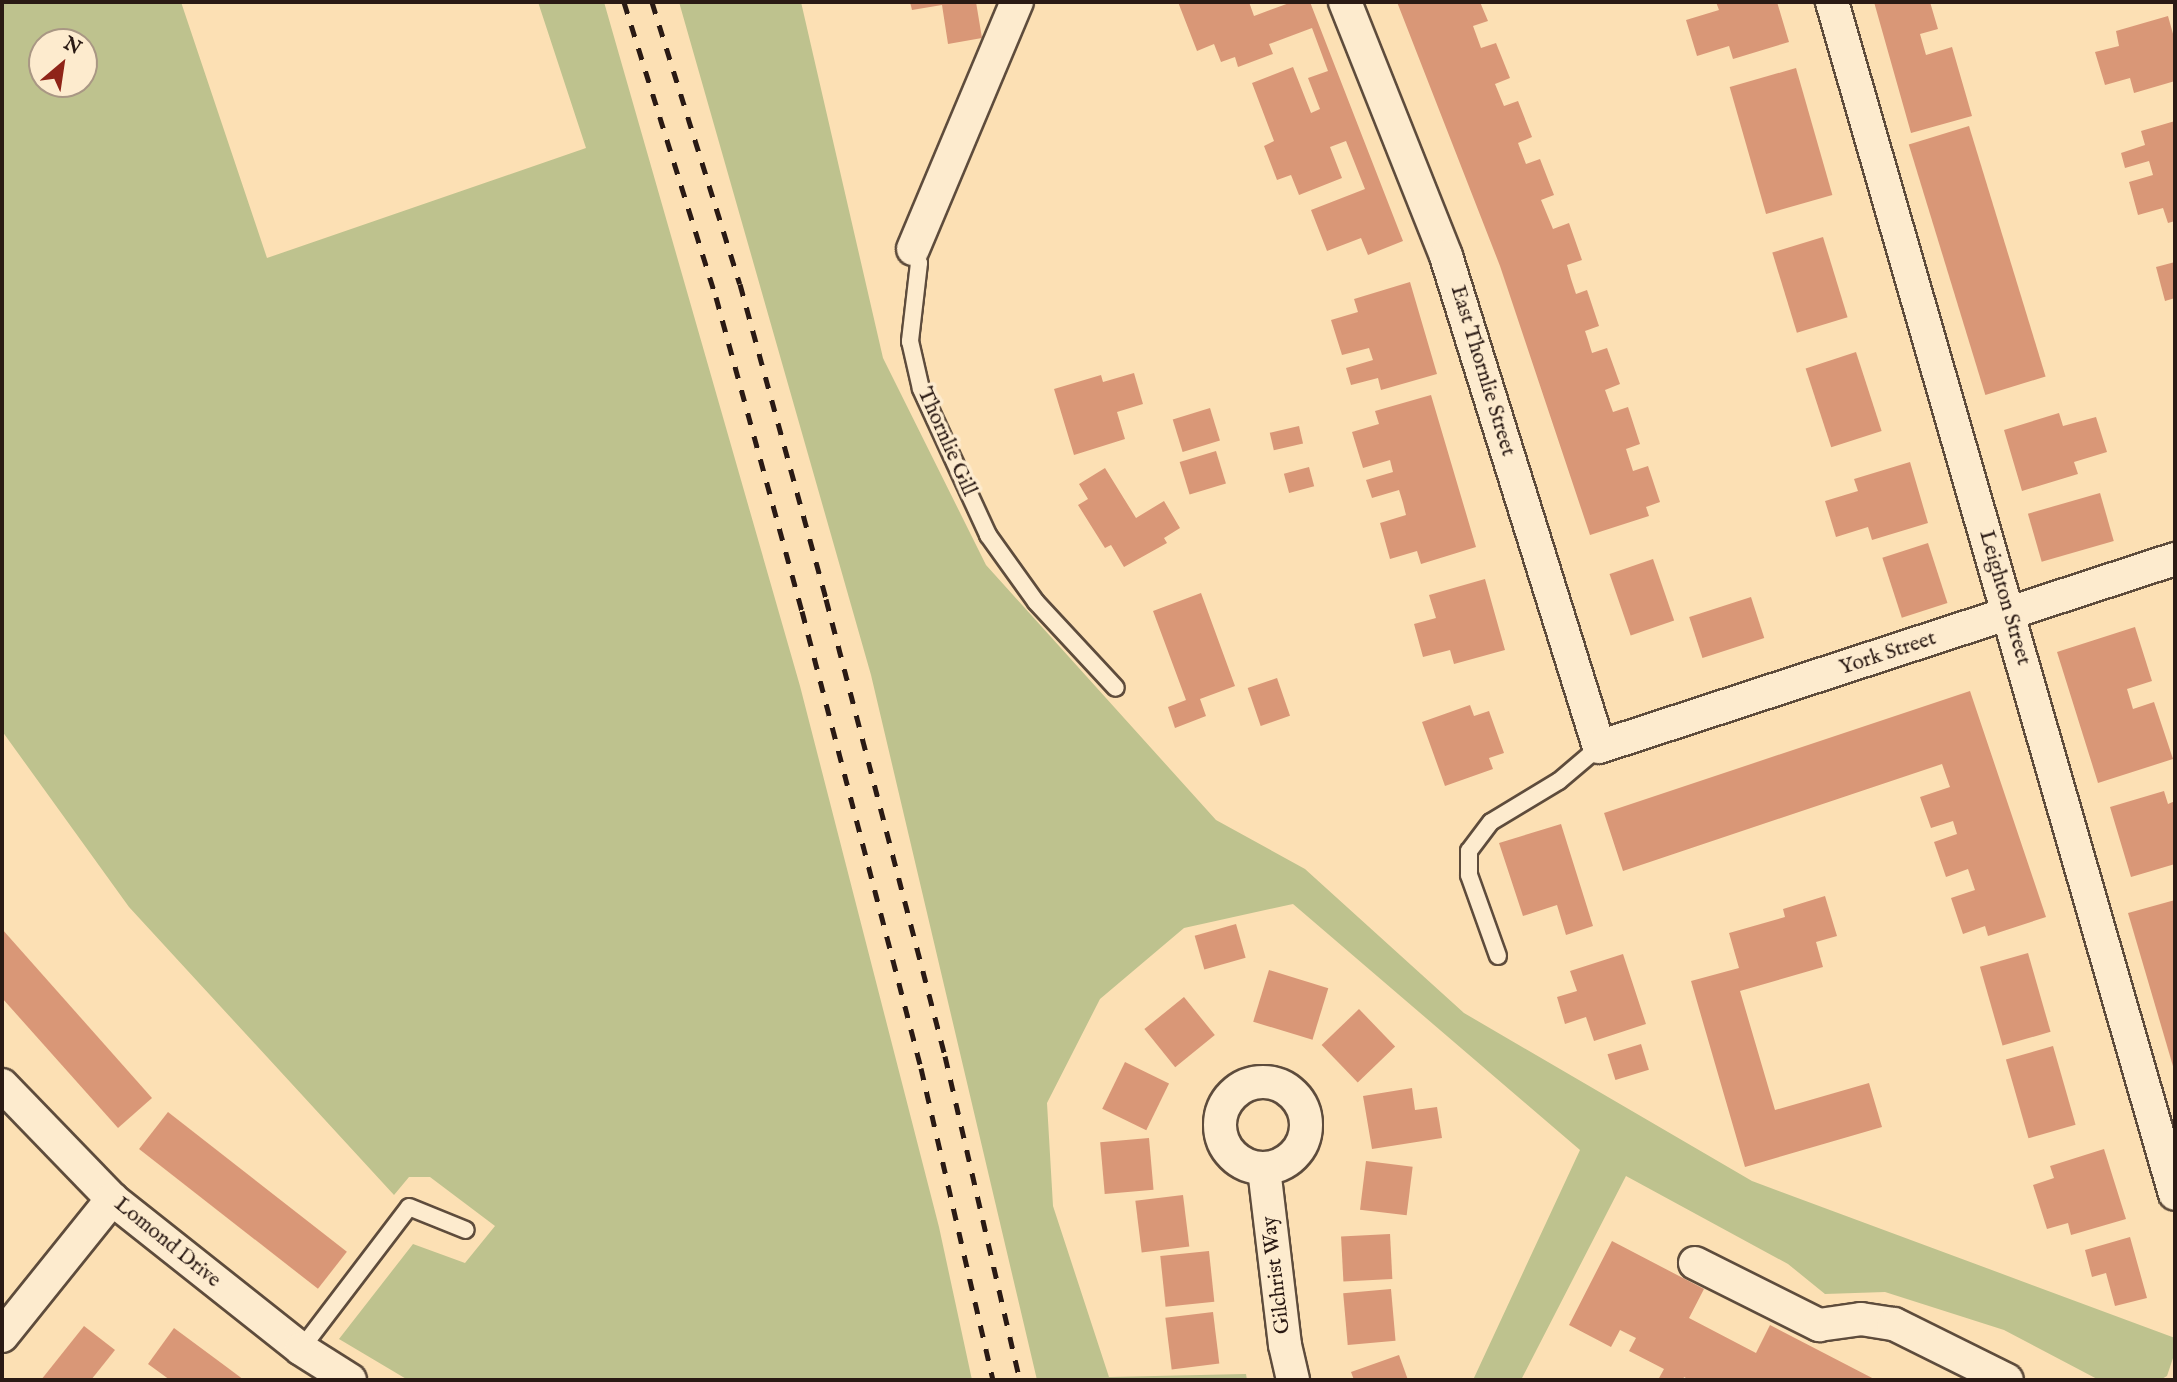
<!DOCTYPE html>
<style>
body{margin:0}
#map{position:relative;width:2177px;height:1382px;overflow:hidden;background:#fce0b4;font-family:"IM FELL English",serif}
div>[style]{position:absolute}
.green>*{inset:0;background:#bec28e}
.building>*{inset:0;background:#d99777;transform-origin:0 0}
.roads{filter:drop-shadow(2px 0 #5e4c3c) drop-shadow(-2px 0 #5e4c3c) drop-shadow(0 2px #5e4c3c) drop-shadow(0 -2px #5e4c3c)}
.service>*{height:16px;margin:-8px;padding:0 8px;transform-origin:8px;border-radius:8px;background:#fdebce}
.minor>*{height:32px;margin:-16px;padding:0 16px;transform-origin:16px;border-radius:16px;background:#fdebce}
.minor>.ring{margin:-16px;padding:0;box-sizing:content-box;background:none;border:32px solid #fdebce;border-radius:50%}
.rail>*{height:5px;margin-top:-2.5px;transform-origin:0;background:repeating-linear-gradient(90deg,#2a1a14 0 12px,transparent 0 24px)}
span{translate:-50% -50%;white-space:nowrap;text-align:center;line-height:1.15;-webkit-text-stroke:7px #fdebce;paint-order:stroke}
.street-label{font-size:21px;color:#2a1a14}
.frame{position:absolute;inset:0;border:4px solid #2a1a14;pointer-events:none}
.north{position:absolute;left:28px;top:28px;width:70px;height:70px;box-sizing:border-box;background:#fdebce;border:2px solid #a99784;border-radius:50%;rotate:29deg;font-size:19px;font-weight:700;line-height:28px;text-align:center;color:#2a1a14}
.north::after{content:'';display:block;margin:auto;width:24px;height:32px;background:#8f2418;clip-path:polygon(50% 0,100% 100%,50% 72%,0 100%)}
</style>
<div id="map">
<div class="green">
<div style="clip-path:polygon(evenodd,2px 2px,181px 2px,267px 258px,586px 148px,538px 2px,604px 2px,800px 686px,939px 1227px,972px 1380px,408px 1380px,339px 1339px,413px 1244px,465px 1263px,495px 1226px,430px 1177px,409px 1177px,394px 1195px,129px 907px,2px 731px,2px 2px,42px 42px,84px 42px,84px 84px,42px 84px,42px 42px)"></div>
<div style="clip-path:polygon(679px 2px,801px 2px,883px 358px,986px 565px,1216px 820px,1305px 869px,1464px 1013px,1752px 1181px,2175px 1338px,2175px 1352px,2167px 1376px,2160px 1380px,2099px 1380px,2004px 1330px,1885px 1292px,1825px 1294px,1788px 1264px,1626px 1176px,1521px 1380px,1473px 1380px,1580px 1150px,1293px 904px,1184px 928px,1100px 999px,1047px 1103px,1053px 1206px,1109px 1377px,1246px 1374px,1247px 1380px,1037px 1380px,871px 675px)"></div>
</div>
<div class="building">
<div style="clip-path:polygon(910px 2px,976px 2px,982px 38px,948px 44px,942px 5px,912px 10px)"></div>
<div style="clip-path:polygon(1178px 2px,1249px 2px,1254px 16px,1292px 2px,1310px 2px,1403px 241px,1368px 255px,1361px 238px,1327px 251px,1311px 210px,1365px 189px,1346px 141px,1330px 147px,1342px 178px,1299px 195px,1291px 175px,1277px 180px,1264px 146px,1274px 141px,1252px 83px,1293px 67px,1311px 113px,1320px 109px,1308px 78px,1328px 71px,1312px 28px,1269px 44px,1273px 54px,1238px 67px,1235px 57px,1221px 62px,1214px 44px,1197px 51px)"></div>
<div style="clip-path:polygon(1397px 2px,1480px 2px,1488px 21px,1473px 26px,1481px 48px,1496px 43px,1510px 78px,1495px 84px,1504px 106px,1518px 101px,1532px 137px,1518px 143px,1521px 151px,1526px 164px,1540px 159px,1554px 195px,1541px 200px,1553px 229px,1569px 223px,1575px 240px,1582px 260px,1567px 265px,1571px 279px,1576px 294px,1587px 290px,1599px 326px,1585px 331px,1588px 340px,1592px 353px,1607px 348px,1620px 384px,1605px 390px,1613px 412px,1628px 407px,1640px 444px,1626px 449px,1633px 471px,1648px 466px,1660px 502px,1646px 507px,1649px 516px,1590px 535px,1500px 266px)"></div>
<div style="clip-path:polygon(1716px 2px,1777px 2px,1789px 42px,1733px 59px,1729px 46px,1697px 56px,1686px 20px,1719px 10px)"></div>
<div style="clip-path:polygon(1874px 2px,1930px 2px,1938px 29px,1920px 34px,1926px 55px,1952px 47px,1972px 116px,1911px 133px)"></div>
<div style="clip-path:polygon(2168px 16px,2175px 41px,2175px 81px,2134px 93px,2130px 78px,2105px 85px,2095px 52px,2119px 46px,2116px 31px)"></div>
<div style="left:1796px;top:68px;width:132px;height:69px;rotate:74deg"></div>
<div style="clip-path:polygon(2175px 121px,2175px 221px,2168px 223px,2163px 208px,2138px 215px,2129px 182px,2153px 175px,2149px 161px,2125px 168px,2121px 153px,2145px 145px,2141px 131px)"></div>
<div style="left:1969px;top:126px;width:262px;height:63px;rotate:73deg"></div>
<div style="left:1823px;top:237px;width:84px;height:53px;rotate:73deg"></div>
<div style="clip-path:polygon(2175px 262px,2175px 298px,2165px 301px,2156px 267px)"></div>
<div style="clip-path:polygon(1410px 282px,1437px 374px,1381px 390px,1378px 378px,1351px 385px,1346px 368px,1373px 360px,1369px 348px,1342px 355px,1331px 320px,1358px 312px,1354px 299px)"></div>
<div style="left:1856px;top:352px;width:83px;height:53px;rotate:72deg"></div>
<div style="clip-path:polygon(1134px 373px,1143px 404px,1117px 412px,1125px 439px,1074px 455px,1054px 389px,1101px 375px,1103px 382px)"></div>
<div style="clip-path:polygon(1431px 395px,1476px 547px,1421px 564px,1417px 551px,1390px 559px,1380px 523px,1406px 515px,1403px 503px,1399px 490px,1372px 498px,1366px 480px,1393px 472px,1390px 460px,1363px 468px,1352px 432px,1379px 424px,1375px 411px)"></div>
<div style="left:1210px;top:408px;width:34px;height:39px;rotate:73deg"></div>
<div style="clip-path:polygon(2059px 413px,2063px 426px,2096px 417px,2107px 452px,2074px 462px,2078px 474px,2022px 491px,2004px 430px)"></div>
<div style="left:1299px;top:426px;width:18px;height:30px;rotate:77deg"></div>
<div style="left:1216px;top:451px;width:34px;height:38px;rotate:73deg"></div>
<div style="clip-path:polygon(1910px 462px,1928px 523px,1872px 540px,1868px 527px,1836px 537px,1825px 501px,1858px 491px,1854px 479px)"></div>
<div style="left:1309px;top:467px;width:20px;height:26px;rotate:75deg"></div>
<div style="clip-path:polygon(1105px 468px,1136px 518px,1164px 501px,1180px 528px,1164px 538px,1167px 543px,1124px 567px,1111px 545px,1105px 548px,1078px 505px,1088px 499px,1079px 484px)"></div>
<div style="left:2100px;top:493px;width:50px;height:75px;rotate:74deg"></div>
<div style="left:1928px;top:543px;width:63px;height:48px;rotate:72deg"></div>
<div style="left:1653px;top:559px;width:65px;height:46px;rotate:71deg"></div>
<div style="clip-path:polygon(1485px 579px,1505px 650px,1454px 664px,1450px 650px,1423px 657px,1414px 624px,1436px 618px,1429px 595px)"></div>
<div style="clip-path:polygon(1201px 593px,1235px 686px,1200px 699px,1206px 716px,1175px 728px,1168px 707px,1186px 700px,1153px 611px)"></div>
<div style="left:1751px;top:597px;width:43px;height:65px;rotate:72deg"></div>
<div style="clip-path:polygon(2135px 627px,2152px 681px,2127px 689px,2133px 709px,2154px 702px,2173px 759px,2098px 783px,2057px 652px)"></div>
<div style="left:1277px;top:678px;width:40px;height:31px;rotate:71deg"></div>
<div style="clip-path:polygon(1970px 691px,2046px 917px,1988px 936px,1985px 926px,1963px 934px,1951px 898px,1975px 890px,1968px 869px,1946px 877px,1934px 842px,1957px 834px,1953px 821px,1931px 828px,1920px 797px,1950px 787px,1942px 764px,1623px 871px,1604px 813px)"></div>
<div style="clip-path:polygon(1470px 705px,1474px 716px,1489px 711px,1504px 753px,1489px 758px,1493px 769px,1445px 786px,1422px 722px)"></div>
<div style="clip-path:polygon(2164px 791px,2168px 804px,2175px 801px,2175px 864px,2131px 877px,2110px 807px)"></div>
<div style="clip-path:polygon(1561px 824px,1593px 926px,1566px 935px,1557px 905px,1523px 916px,1499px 843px)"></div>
<div style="clip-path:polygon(1825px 896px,1837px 936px,1816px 942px,1823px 967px,1740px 991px,1775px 1110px,1869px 1083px,1882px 1127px,1745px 1167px,1691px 981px,1739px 968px,1729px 933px,1785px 917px,1783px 909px)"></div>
<div style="clip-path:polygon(2175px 900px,2175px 1073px,2128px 913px)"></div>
<div style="left:1236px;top:924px;width:35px;height:43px;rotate:74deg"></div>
<div style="clip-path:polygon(2px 929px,152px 1098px,118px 1128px,2px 998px)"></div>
<div style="left:2028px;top:953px;width:82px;height:50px;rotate:74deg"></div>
<div style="clip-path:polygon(1623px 954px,1646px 1024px,1594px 1041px,1586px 1017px,1565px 1024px,1557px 997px,1577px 991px,1570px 971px)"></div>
<div style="left:1269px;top:970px;width:62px;height:54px;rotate:17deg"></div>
<div style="left:1184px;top:997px;width:49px;height:51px;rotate:51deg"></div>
<div style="left:1359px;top:1009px;width:52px;height:52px;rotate:46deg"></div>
<div style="left:1641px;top:1044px;width:27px;height:35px;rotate:73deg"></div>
<div style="left:2053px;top:1046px;width:82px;height:49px;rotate:74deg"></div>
<div style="left:1125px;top:1062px;width:49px;height:52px;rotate:26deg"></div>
<div style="clip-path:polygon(1412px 1088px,1415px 1110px,1437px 1107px,1442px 1138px,1372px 1149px,1363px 1096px)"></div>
<div style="left:168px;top:1112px;width:227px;height:47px;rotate:38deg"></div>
<div style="left:1149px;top:1138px;width:52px;height:49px;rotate:85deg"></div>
<div style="clip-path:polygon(2104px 1149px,2126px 1219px,2071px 1235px,2068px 1223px,2047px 1229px,2033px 1185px,2054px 1178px,2050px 1166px)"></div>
<div style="left:1366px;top:1161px;width:47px;height:49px;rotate:7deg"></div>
<div style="left:1183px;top:1195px;width:52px;height:48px;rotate:83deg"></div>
<div style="left:1390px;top:1234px;width:45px;height:49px;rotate:87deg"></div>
<div style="clip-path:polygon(2130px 1237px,2147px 1298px,2115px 1306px,2106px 1273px,2092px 1277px,2085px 1250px)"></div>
<div style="clip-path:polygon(1612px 1241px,1704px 1289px,1689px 1318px,1756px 1353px,1770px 1325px,1876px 1380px,1690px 1380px,1684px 1377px,1683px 1380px,1658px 1380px,1664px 1369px,1629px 1351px,1636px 1338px,1620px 1330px,1611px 1347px,1569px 1325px)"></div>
<div style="left:1209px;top:1251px;width:51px;height:49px;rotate:84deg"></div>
<div style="left:1391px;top:1289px;width:52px;height:48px;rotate:85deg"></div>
<div style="left:1213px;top:1312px;width:52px;height:48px;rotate:83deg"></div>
<div style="clip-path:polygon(84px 1326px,115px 1350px,91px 1380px,41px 1380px)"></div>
<div style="clip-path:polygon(174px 1328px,228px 1368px,244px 1380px,170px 1380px,148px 1364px)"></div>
<div style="clip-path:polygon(1399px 1355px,1408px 1380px,1354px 1380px,1351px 1372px)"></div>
</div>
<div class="roads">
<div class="service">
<div style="left:913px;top:249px;width:15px;rotate:67deg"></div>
<div style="left:919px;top:263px;width:79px;rotate:96.6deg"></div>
<div style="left:910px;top:341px;width:49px;rotate:77.1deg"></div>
<div style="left:921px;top:389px;width:161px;rotate:65.3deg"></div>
<div style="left:988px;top:535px;width:82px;rotate:54.4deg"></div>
<div style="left:1036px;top:602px;width:117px;rotate:47.1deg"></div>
<div style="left:1498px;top:956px;width:86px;rotate:-109.7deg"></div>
<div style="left:1469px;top:875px;width:24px;rotate:-90deg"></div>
<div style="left:1469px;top:851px;width:36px;rotate:-53deg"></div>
<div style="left:1491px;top:822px;width:79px;rotate:-31.1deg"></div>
<div style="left:1559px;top:781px;width:52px;rotate:-40.4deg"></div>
<div style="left:301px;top:1349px;width:178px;rotate:-52.7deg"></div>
<div style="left:409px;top:1207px;width:61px;rotate:22deg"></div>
</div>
<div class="minor">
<div style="left:1345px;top:2px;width:273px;rotate:68.3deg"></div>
<div style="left:1446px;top:256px;width:514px;rotate:72.69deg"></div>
<div style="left:1599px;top:747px;width:606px;rotate:-18.08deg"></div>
<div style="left:1832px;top:2px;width:1240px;rotate:73.95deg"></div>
<div style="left:913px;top:249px;width:268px;rotate:-67.2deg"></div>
<div class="ring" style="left:1220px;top:1082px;width:54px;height:54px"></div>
<div style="left:2px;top:1085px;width:158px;rotate:46deg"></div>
<div style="left:112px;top:1199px;width:241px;rotate:38.4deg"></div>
<div style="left:301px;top:1349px;width:58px;rotate:32.3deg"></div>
<div style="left:1264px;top:1169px;width:177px;rotate:83.2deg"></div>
<div style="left:1285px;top:1345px;width:36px;rotate:77deg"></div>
<div style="left:1695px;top:1263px;width:139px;rotate:26.6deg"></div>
<div style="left:1819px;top:1325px;width:42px;rotate:-8.1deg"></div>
<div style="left:1861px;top:1319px;width:33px;rotate:9deg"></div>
<div style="left:1894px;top:1324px;width:126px;rotate:26.4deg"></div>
<div style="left:2px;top:1336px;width:176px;rotate:-51.2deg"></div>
</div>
</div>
<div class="rail">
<div style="left:624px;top:2px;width:309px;rotate:72.7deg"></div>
<div style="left:716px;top:297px;width:326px;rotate:74.7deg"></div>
<div style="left:802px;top:611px;width:472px;rotate:75.4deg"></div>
<div style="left:921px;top:1068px;width:320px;rotate:77deg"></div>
<div style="left:652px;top:2px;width:295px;rotate:72.7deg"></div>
<div style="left:740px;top:284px;width:327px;rotate:74.7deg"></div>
<div style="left:826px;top:599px;width:472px;rotate:75.4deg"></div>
<div style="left:945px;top:1056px;width:333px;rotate:77deg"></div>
</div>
<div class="street-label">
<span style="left:1482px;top:371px;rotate:73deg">East Thornlie Street</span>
<span style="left:946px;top:442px;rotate:66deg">Thornlie Gill</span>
<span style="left:2004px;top:598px;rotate:74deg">Leighton Street</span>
<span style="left:1888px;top:654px;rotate:-18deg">York Street</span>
<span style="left:167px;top:1243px;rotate:39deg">Lomond Drive</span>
<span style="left:1277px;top:1275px;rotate:-97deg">Gilchrist Way</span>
</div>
<div class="frame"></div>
<div class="north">N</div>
</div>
